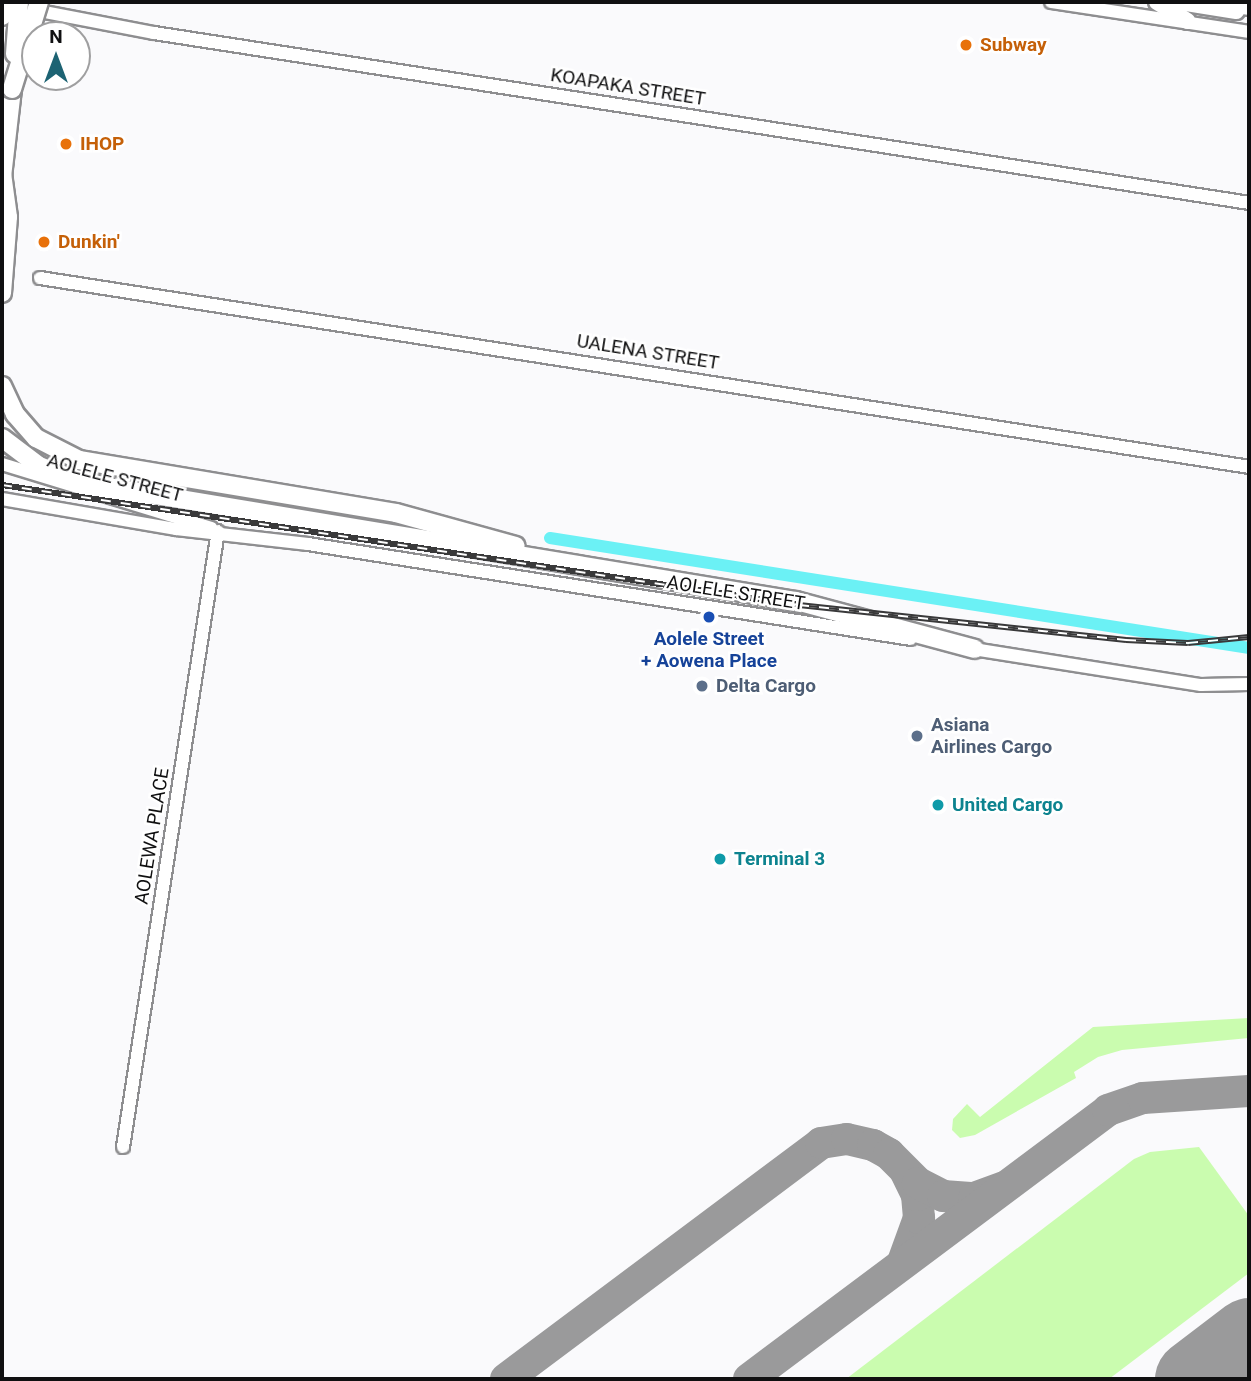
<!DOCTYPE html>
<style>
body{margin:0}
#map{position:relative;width:1251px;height:1381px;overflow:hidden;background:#fafafc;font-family:Roboto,sans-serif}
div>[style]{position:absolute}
.green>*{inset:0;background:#cafcaf}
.canal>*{height:12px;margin:-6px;padding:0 6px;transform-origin:6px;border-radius:6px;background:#6bf1f5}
.taxiway>*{height:32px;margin:-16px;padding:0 16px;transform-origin:16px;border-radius:16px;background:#9a9a9b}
.runway>*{height:79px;margin:-39.5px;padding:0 39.5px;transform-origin:39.5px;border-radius:39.5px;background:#9a9a9b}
.roads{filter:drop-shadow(2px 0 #8e8e90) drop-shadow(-2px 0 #8e8e90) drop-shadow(0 2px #8e8e90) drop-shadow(0 -2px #8e8e90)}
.minor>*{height:12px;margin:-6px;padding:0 6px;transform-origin:6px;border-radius:6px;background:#fff}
.major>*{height:16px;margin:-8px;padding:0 8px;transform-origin:8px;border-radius:8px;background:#fff}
.highway>*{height:18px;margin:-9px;padding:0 9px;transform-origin:9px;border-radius:9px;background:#fff}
.rail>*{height:6px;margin-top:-3px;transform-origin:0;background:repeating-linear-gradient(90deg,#fff 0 10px,#39393a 0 20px);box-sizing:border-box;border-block:2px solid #39393a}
.bridges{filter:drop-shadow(2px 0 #8e8e90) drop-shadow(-2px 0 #8e8e90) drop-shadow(0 2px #8e8e90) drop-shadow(0 -2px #8e8e90)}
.highway-bridge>*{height:18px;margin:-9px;padding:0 9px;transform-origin:9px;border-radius:9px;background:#fff}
.dots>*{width:19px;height:19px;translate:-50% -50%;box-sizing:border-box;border:4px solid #fff;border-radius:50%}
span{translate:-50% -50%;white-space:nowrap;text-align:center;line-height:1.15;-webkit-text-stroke:5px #fff;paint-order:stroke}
.food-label{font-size:19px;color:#c56008;font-weight:700}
.left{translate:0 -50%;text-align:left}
.street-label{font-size:19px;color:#101011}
.transit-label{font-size:19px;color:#164399;font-weight:700}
.service-label{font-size:19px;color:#4e5e75;font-weight:700}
.culture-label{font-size:19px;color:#0d838f;font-weight:700}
.frame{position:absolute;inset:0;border:4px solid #101011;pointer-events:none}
.north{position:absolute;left:21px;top:21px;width:70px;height:70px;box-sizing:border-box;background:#fff;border:2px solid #9f9fa0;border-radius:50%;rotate:0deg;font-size:19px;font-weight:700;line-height:28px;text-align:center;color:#101011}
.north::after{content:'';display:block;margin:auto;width:24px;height:32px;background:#1d6373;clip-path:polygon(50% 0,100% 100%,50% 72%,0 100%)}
</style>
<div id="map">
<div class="green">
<div style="clip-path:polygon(1249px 1018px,1249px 1038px,1122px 1050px,1098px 1057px,1074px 1072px,1076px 1078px,975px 1135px,960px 1138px,952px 1130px,953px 1119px,967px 1104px,980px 1117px,1093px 1027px)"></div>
<div style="clip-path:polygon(1199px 1147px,1249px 1216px,1249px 1273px,1109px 1379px,846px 1379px,1134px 1159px,1150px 1152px)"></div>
</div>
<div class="canal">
<div style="left:550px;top:538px;width:708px;rotate:8.94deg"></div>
</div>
<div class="taxiway">
<div style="left:903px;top:1262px;width:47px;rotate:-70deg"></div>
<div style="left:919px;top:1218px;width:23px;rotate:-95deg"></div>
<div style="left:917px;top:1195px;width:25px;rotate:-116deg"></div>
<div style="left:506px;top:1379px;width:394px;rotate:-36.8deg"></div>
<div style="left:821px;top:1143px;width:26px;rotate:-9deg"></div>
<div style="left:847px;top:1139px;width:27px;rotate:13deg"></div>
<div style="left:873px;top:1145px;width:18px;rotate:29deg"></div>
<div style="left:889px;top:1154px;width:41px;rotate:45deg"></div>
<div style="left:918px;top:1183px;width:28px;rotate:27deg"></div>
<div style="left:943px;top:1196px;width:31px;rotate:4deg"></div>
<div style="left:974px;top:1198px;width:32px;rotate:-20deg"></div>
<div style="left:749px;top:1379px;width:449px;rotate:-36.8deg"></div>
<div style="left:1108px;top:1110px;width:37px;rotate:-19deg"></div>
<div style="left:1143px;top:1098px;width:106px;rotate:-3.8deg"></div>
</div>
<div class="runway">
<div style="left:1194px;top:1379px;width:69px;rotate:-37.4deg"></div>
</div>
<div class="roads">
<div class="minor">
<div style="left:1051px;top:2px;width:200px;rotate:8.6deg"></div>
<div style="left:29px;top:9px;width:127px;rotate:10.9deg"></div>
<div style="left:154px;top:33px;width:1108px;rotate:8.82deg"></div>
<div style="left:40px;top:278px;width:1224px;rotate:8.88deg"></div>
<div style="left:2px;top:464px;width:219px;rotate:17deg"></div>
<div style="left:2px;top:499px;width:177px;rotate:9.8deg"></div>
<div style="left:176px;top:529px;width:133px;rotate:6.5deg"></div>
<div style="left:308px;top:544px;width:610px;rotate:8.95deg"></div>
<div style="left:967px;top:648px;width:237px;rotate:9deg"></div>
<div style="left:1201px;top:685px;width:48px;rotate:-1.2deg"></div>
<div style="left:123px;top:1147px;width:623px;rotate:-81.23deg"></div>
</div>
<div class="major">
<div style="left:1157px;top:2px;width:36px;rotate:32deg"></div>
<div style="left:1180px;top:2px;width:57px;rotate:9.1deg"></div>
</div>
<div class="highway">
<div style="left:1221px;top:2px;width:28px;rotate:8deg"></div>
<div style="left:2px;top:177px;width:89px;rotate:-83.5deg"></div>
<div style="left:2px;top:293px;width:76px;rotate:-85.5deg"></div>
<div style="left:8px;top:217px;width:44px;rotate:-97.8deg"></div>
<div style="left:2px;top:386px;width:31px;rotate:65deg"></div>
<div style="left:15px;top:414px;width:32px;rotate:49deg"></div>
<div style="left:36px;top:438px;width:48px;rotate:27.1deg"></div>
<div style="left:79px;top:460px;width:321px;rotate:9.5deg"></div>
<div style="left:396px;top:513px;width:124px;rotate:15.4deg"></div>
<div style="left:2px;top:438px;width:46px;rotate:37.1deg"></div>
<div style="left:39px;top:466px;width:47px;rotate:21.1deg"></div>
<div style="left:83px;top:483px;width:723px;rotate:9.4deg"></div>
<div style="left:796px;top:601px;width:185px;rotate:15deg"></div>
</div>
</div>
<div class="rail">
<div style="left:2px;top:485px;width:806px;rotate:8.56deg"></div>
<div style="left:799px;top:605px;width:329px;rotate:6.1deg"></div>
<div style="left:1126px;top:640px;width:62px;rotate:2.8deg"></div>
<div style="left:1188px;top:643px;width:61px;rotate:-5.6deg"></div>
</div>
<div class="bridges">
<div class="highway-bridge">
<div style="left:2px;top:16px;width:14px;rotate:-82deg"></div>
<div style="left:15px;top:54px;width:52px;rotate:-85.6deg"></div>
<div style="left:12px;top:89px;width:91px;rotate:-72.8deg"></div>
</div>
</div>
<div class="dots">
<div style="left:966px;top:45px;background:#e8710a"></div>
<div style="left:66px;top:144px;background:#e8710a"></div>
<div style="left:44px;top:242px;background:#e8710a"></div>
<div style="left:709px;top:617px;background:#1a4fb4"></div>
<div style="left:702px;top:686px;background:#5c6f8a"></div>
<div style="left:917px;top:736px;background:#5c6f8a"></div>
<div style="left:938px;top:805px;background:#0f9aa8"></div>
<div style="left:720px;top:859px;background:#0f9aa8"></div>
</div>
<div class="food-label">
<span class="left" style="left:980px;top:45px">Subway</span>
<span class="left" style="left:80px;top:144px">IHOP</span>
<span class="left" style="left:58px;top:242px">Dunkin'</span>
</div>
<div class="street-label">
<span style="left:628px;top:87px;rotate:9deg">KOAPAKA STREET</span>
<span style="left:648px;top:352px;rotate:9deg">UALENA STREET</span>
<span style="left:115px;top:478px;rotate:15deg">AOLELE STREET</span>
<span style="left:736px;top:593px;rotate:9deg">AOLELE STREET</span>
<span style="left:152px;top:836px;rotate:-81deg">AOLEWA PLACE</span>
</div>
<div class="transit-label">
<span style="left:709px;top:650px">Aolele Street<br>+ Aowena Place</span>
</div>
<div class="service-label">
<span class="left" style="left:716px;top:686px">Delta Cargo</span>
<span class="left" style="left:931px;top:736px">Asiana<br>Airlines Cargo</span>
</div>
<div class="culture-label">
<span class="left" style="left:952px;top:805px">United Cargo</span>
<span class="left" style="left:734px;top:859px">Terminal 3</span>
</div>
<div class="frame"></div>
<div class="north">N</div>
</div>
